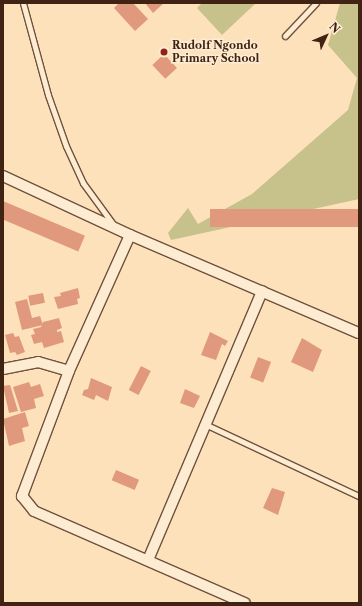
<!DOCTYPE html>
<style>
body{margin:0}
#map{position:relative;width:362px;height:606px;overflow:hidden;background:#fde1ba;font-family:"Libre Caslon Text",serif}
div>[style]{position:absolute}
.green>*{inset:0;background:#c7c18b}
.building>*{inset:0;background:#e0997c;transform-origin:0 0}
.roads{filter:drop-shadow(1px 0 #6f523d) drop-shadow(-1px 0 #6f523d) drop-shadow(0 1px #6f523d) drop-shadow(0 -1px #6f523d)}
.lane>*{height:5px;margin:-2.5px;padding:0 2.5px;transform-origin:2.5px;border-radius:2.5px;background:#feecd2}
.street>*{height:10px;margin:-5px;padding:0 5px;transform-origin:5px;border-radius:5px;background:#feecd2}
.dots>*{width:11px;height:11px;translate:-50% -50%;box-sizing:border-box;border:2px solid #feecd2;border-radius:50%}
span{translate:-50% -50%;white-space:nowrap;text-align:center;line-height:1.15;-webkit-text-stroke:3px #feecd2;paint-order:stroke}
.poi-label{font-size:11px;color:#402313;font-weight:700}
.left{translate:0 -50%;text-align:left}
.frame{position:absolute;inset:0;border:4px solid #402313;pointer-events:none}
.north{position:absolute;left:306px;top:16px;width:40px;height:40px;-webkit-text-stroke:3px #feecd2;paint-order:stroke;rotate:46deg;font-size:11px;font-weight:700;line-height:16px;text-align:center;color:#402313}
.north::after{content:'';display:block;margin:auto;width:14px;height:18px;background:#402313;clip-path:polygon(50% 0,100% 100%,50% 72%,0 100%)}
</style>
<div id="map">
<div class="green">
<div style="clip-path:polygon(202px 3px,256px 3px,222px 35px,197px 8px)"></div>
<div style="clip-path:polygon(340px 3px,359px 3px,359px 199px,171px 240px,168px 233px,188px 208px,198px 224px,252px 194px,348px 110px,357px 78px,328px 45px)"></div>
</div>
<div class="building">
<div style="clip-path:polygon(119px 3px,133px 3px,148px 19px,135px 31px,114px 8px)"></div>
<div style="clip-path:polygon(145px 3px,164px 3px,153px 13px)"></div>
<div style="left:164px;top:54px;width:19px;height:16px;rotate:47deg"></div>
<div style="left:3px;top:201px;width:89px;height:17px;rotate:23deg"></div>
<div style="left:359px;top:209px;width:18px;height:149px;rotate:90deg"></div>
<div style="clip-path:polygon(78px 288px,80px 298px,77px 299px,78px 304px,58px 309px,54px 297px,61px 296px,60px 293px)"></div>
<div style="left:43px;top:293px;width:10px;height:15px;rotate:79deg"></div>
<div style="clip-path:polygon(27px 299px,32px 318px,40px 316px,43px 325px,22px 330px,15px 302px)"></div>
<div style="clip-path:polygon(59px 318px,62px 328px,57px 330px,57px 332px,61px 331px,64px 342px,44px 348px,42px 342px,34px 344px,31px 335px,35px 334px,33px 329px,41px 327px,43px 322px)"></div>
<div style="clip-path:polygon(210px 332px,228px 341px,225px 346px,222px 344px,216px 360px,201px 355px)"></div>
<div style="clip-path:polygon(13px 333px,15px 337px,19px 336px,25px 352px,17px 355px,15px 352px,10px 353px,5px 335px)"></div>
<div style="clip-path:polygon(302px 338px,322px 350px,313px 372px,291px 362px)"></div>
<div style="left:258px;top:357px;width:14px;height:22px;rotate:21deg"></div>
<div style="left:141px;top:366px;width:11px;height:27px;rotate:27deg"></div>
<div style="clip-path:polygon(91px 378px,112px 387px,108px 401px,96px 395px,94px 400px,82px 395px,84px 390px,88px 389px)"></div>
<div style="clip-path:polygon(29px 382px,31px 387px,40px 384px,44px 396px,34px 399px,36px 408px,21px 412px,13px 387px)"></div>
<div style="clip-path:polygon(10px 385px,18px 411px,9px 413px,3px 386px)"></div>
<div style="clip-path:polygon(185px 389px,200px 396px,194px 408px,180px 403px)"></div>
<div style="clip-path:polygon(25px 412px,29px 426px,22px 428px,25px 441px,9px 446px,3px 419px)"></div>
<div style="left:116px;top:470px;width:25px;height:11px;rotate:23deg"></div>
<div style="clip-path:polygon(272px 488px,285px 492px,278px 515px,263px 508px)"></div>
</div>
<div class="roads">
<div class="lane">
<div style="left:23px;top:3px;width:95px;rotate:74.8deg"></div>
<div style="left:48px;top:95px;width:54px;rotate:70.6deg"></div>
<div style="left:66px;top:146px;width:41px;rotate:65.3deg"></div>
<div style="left:83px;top:183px;width:51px;rotate:53.8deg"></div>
<div style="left:285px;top:36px;width:45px;rotate:-46.8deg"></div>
<div style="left:205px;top:424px;width:170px;rotate:25.1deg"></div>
</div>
<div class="street">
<div style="left:3px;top:176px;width:140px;rotate:24.9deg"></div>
<div style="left:130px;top:235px;width:249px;rotate:23.2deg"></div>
<div style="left:130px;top:235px;width:149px;rotate:114.2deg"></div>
<div style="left:69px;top:371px;width:134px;rotate:110.6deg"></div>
<div style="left:22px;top:496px;width:19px;rotate:51deg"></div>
<div style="left:34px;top:511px;width:230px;rotate:23.6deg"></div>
<div style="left:3px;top:369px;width:36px;rotate:-11deg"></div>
<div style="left:38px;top:362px;width:32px;rotate:16deg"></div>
<div style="left:148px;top:560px;width:292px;rotate:-67deg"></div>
</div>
</div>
<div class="dots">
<div style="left:164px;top:52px;background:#8f2418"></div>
</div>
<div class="poi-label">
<span class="left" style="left:172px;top:52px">Rudolf Ngondo<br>Primary School</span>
</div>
<div class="frame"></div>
<div class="north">N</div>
</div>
